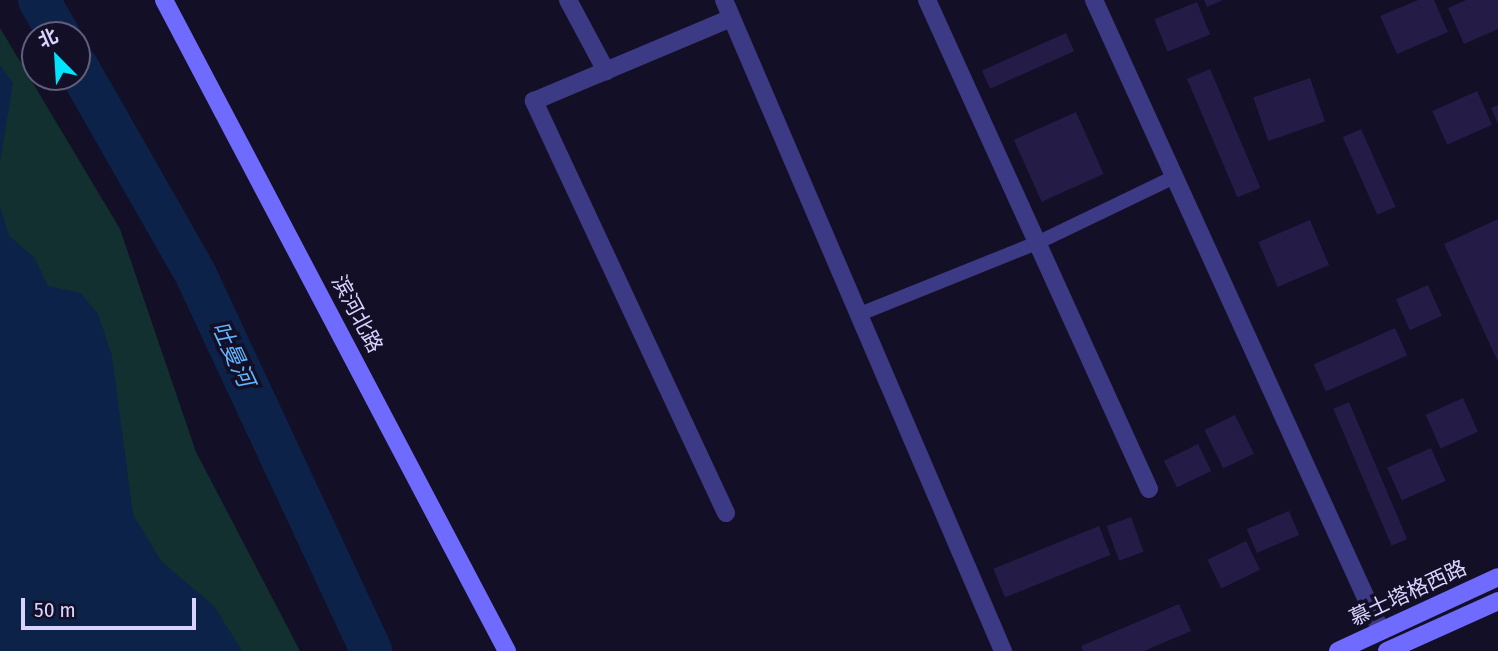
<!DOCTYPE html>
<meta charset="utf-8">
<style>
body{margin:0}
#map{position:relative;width:1498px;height:651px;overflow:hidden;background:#130f26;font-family:"Fira Sans Condensed","Noto Sans SC",sans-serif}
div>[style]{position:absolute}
.green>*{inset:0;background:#12302f}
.water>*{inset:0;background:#0c2248}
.river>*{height:42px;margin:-21px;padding:0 21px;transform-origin:21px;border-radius:21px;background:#0c2248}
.building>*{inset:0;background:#241b47;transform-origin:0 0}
.service>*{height:14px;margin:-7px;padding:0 7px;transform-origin:7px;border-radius:7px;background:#3d3a85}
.minor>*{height:18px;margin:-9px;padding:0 9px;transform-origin:9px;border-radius:9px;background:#3d3a85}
.secondary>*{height:18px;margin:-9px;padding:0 9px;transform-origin:9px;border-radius:9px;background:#6f6bff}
span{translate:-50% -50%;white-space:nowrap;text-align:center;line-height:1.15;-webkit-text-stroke:7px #130f26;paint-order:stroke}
.street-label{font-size:21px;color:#d9d4ff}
.water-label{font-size:23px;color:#62b6ff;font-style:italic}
.north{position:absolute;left:21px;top:21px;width:70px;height:70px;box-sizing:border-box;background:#130f26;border:2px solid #625e7d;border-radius:50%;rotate:336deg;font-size:19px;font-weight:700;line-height:28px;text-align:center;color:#d9d4ff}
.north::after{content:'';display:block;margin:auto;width:24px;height:32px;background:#00e5ff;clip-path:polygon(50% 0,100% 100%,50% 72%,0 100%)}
.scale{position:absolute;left:21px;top:598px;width:175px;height:32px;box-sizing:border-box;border:4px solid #d9d4ff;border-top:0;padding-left:9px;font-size:21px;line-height:24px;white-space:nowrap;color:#d9d4ff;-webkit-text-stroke:5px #130f26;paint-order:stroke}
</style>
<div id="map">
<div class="green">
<div style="clip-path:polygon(0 28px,120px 229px,196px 452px,300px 651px,0 651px)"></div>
</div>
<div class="water">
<div style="clip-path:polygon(0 65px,13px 83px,0 162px)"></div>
<div style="clip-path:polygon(0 206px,9px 236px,34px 257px,48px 286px,81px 293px,98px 314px,112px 356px,133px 514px,161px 561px,214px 606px,242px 651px,0 651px)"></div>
</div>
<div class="river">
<div style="left:39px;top:0;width:40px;rotate:60.3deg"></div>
<div style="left:77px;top:66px;width:241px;rotate:60.3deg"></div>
<div style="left:196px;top:275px;width:415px;rotate:65deg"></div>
</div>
<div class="building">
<div style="clip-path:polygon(1204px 0,1223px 0,1207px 7px)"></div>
<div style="clip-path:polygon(1418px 0,1434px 0,1448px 32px,1397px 54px,1380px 16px)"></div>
<div style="clip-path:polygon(1466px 0,1498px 0,1498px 29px,1464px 44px,1448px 8px)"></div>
<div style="left:1197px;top:2px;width:35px;height:46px;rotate:68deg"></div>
<div style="left:1066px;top:33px;width:20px;height:92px;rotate:66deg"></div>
<div style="left:1210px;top:69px;width:129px;height:25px;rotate:67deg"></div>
<div style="left:1310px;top:78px;width:46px;height:60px;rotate:71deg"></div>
<div style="left:1477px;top:91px;width:37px;height:49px;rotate:66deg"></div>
<div style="clip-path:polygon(1498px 105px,1498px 124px,1491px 108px)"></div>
<div style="left:1076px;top:112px;width:68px;height:68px;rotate:66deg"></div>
<div style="left:1361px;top:129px;width:85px;height:20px;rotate:66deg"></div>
<div style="clip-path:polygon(1498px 219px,1498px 362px,1444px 244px)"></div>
<div style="left:1310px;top:220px;width:49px;height:56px;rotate:67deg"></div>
<div style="left:1428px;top:285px;width:34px;height:35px;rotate:66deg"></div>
<div style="left:1395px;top:328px;width:30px;height:89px;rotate:66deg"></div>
<div style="left:1463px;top:398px;width:37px;height:41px;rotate:66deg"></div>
<div style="left:1349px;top:402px;width:149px;height:17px;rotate:67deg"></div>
<div style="left:1235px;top:415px;width:43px;height:34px;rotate:64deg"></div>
<div style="left:1198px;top:444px;width:30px;height:38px;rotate:64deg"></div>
<div style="left:1431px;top:448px;width:36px;height:48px;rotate:66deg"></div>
<div style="left:1289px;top:511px;width:26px;height:46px;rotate:67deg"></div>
<div style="left:1131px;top:517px;width:37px;height:26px;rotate:70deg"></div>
<div style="left:1099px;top:526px;width:31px;height:114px;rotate:68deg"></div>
<div style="left:1246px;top:541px;width:32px;height:43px;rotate:64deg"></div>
<div style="clip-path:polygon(1179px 604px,1191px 631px,1144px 651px,1083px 651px,1081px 646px)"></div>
</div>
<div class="service">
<div style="left:860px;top:314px;width:191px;rotate:-21.9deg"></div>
<div style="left:1037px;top:243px;width:152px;rotate:-25.7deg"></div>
</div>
<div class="minor">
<div style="left:568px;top:0;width:81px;rotate:61.8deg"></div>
<div style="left:724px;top:0;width:708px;rotate:66.8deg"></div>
<div style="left:927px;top:0;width:537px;rotate:65.58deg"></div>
<div style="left:1094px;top:0;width:693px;rotate:65.54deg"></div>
<div style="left:726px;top:513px;width:455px;rotate:-115deg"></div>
<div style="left:534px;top:101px;width:214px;rotate:-22.8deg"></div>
</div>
<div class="secondary">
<div style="left:164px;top:0;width:736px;rotate:62.22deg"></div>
<div style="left:1338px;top:651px;width:176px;rotate:-24.8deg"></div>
<div style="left:1387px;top:651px;width:122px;rotate:-24.2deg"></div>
</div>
<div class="street-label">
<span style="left:357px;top:314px;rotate:62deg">滨河北路</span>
<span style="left:1408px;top:593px;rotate:-25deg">慕士塔格西路</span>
</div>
<div class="water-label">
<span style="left:233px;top:354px;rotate:65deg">吐曼河</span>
</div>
<div class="north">北</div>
<div class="scale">50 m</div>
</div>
